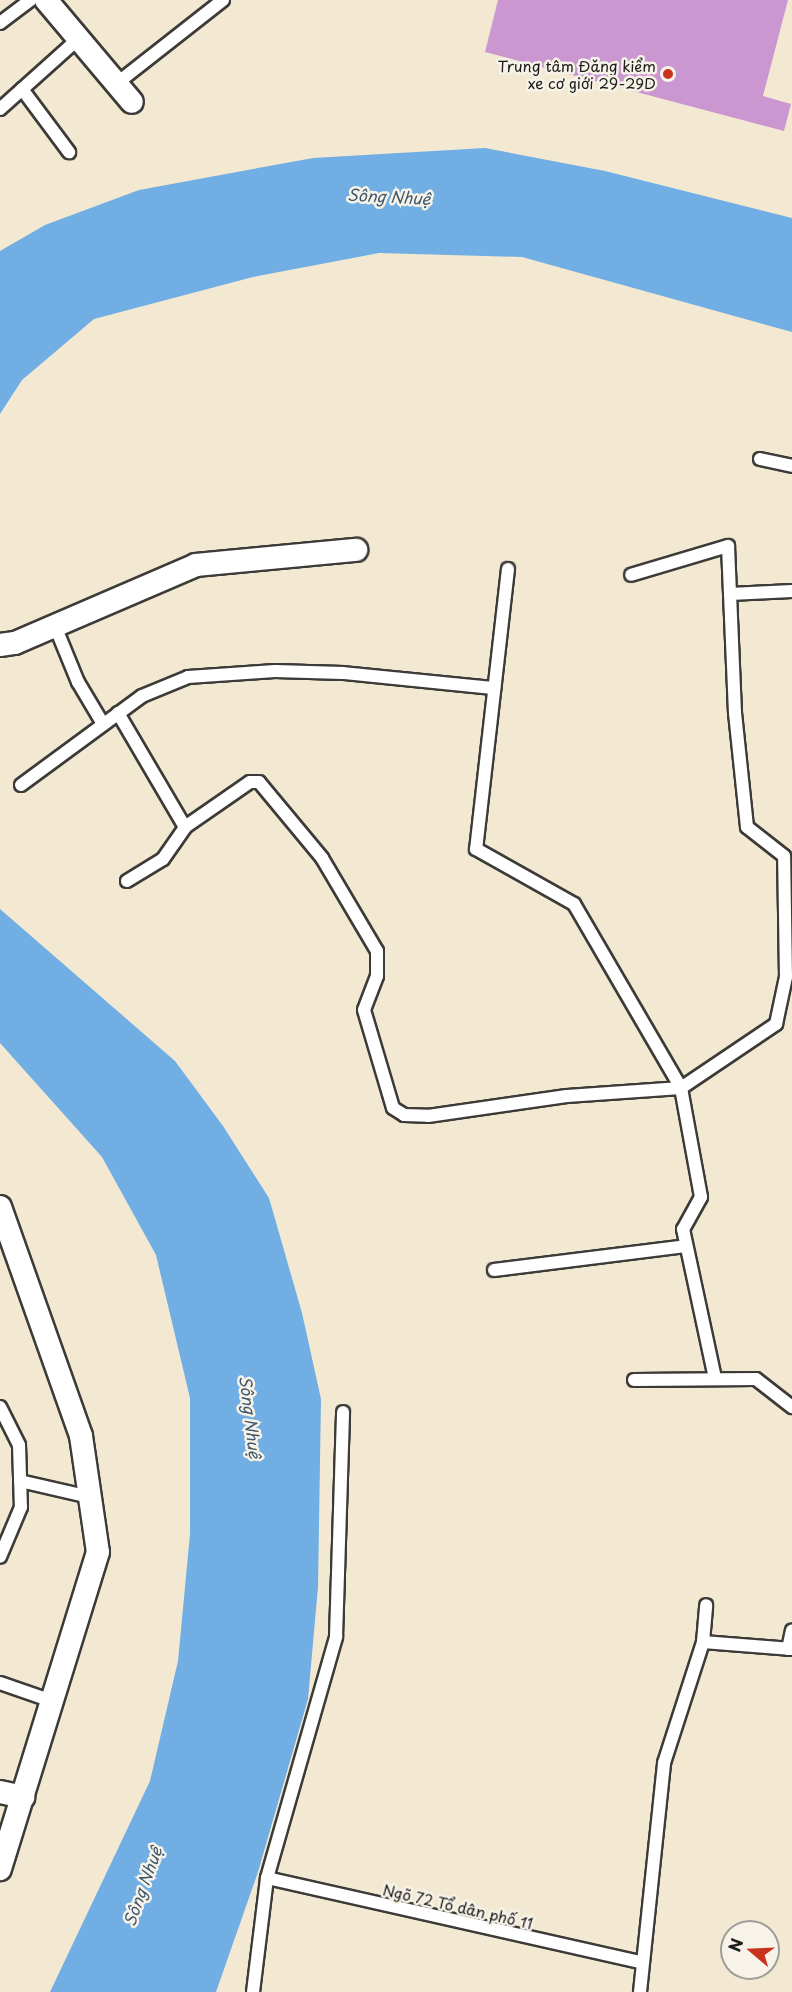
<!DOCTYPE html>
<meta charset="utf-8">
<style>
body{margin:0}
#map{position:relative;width:792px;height:1992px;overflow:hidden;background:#f3e9d3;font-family:"Playpen Sans",sans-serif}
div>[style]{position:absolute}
.water>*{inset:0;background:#70aee3}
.building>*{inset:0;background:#ca97d1}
.roads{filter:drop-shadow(2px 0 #3c3b37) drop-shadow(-2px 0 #3c3b37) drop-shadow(0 2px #3c3b37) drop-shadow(0 -2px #3c3b37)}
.service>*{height:12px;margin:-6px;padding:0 6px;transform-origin:6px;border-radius:6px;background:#fff}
.minor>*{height:22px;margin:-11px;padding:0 11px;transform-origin:11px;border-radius:11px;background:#fff}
.dots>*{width:16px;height:16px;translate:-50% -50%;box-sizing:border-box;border:3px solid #f7f3e8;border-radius:50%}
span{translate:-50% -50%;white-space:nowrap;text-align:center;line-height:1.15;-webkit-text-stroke:5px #f7f3e8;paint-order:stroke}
.poi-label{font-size:15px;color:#1c1c1c}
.right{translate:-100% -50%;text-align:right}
.street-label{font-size:15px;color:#1c1c1c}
.water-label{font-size:16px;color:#3e566c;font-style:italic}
.north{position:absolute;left:720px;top:1920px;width:60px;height:60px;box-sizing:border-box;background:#f7f3e8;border:2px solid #9f9d96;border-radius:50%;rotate:289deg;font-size:16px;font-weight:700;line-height:24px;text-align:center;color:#1c1c1c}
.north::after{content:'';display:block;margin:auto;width:21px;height:27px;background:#c8321e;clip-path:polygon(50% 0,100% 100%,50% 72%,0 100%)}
</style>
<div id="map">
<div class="water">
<div style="clip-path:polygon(485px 148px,605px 171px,792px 218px,792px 332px,522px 257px,379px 253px,253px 277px,94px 319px,22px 380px,0 414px,0 251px,45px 225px,139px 190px,313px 158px)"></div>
<div style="clip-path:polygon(0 909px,175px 1061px,223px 1126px,269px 1198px,302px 1313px,321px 1399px,318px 1587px,308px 1699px,258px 1872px,216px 1992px,50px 1992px,150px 1781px,178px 1661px,190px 1534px,190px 1398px,156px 1255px,102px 1157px,0 1043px)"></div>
</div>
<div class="building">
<div style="clip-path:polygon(498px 0,788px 0,763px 96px,791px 104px,784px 131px,485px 52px)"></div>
</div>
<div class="roads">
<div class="service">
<div style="left:0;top:23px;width:39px;rotate:-37deg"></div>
<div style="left:116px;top:84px;width:136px;rotate:-38.1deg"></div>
<div style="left:22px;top:89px;width:79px;rotate:53.3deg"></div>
<div style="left:0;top:109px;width:106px;rotate:-41.9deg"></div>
<div style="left:760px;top:459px;width:33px;rotate:12deg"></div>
<div style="left:508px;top:569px;width:282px;rotate:96.5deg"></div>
<div style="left:476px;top:849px;width:112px;rotate:29.3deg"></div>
<div style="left:574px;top:904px;width:213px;rotate:59.8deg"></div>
<div style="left:681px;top:1088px;width:111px;rotate:79.6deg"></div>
<div style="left:701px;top:1197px;width:37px;rotate:119deg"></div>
<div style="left:683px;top:1229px;width:152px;rotate:77.9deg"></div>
<div style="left:730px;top:594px;width:62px;rotate:-2.8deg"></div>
<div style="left:55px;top:626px;width:61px;rotate:67.7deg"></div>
<div style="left:78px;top:682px;width:49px;rotate:59.2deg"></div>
<div style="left:118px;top:713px;width:132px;rotate:59.6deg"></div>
<div style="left:185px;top:827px;width:79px;rotate:-34.7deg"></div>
<div style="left:250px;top:782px;width:9px"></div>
<div style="left:259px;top:782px;width:99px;rotate:50.3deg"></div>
<div style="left:322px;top:858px;width:108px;rotate:59.4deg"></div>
<div style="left:377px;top:951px;width:25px;rotate:90deg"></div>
<div style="left:377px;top:976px;width:36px;rotate:111deg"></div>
<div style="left:364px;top:1010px;width:102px;rotate:73.5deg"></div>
<div style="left:393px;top:1108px;width:13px;rotate:32deg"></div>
<div style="left:404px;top:1115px;width:24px;rotate:2deg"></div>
<div style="left:428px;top:1116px;width:140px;rotate:-8.2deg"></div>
<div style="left:567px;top:1096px;width:114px;rotate:-4deg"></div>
<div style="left:681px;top:1088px;width:115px;rotate:-34deg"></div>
<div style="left:776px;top:1024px;width:48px;rotate:-78deg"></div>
<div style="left:786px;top:977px;width:121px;rotate:-90.9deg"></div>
<div style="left:784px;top:856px;width:47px;rotate:-141.9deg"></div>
<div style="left:747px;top:827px;width:115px;rotate:-96deg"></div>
<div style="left:735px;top:713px;width:167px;rotate:-92.4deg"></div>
<div style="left:728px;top:546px;width:101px;rotate:163.4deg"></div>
<div style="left:21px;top:785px;width:150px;rotate:-36.3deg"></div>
<div style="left:142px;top:696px;width:50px;rotate:-22.4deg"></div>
<div style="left:188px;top:677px;width:87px;rotate:-3.9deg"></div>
<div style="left:275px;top:671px;width:68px;rotate:1.7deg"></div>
<div style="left:343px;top:673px;width:152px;rotate:5.7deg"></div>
<div style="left:127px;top:881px;width:42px;rotate:-31.4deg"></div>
<div style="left:163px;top:859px;width:39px;rotate:-55deg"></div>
<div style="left:494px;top:1270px;width:193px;rotate:-7.1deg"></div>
<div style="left:634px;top:1380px;width:122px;rotate:-0.5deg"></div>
<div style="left:756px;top:1379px;width:46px;rotate:37.9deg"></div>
<div style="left:0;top:1407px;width:42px;rotate:63.4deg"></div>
<div style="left:19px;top:1445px;width:62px;rotate:88.2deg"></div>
<div style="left:21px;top:1507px;width:54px;rotate:112.8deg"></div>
<div style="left:20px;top:1481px;width:72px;rotate:12.9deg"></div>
<div style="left:703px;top:1642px;width:89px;rotate:4.5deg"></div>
<div style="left:788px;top:1649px;width:19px;rotate:-78deg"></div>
<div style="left:0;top:1683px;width:55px;rotate:19.1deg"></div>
<div style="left:267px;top:1878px;width:385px;rotate:12.7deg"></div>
<div style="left:253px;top:1992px;width:115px;rotate:-83deg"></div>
<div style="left:267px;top:1878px;width:251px;rotate:-74deg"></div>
<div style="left:336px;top:1637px;width:225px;rotate:-88.2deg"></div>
<div style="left:640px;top:1992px;width:230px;rotate:-84deg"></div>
<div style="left:664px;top:1763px;width:127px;rotate:-72.1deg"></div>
<div style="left:703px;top:1642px;width:37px;rotate:-85deg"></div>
</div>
<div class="minor">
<div style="left:46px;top:0;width:133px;rotate:49.9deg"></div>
<div style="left:0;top:645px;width:15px;rotate:-8deg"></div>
<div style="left:15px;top:643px;width:197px;rotate:-23.3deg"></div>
<div style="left:196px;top:565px;width:161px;rotate:-5.4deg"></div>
<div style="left:0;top:1207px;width:243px;rotate:70.5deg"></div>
<div style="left:81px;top:1436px;width:117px;rotate:81.7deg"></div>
<div style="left:98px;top:1552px;width:332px;rotate:107.2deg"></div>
<div style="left:0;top:1792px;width:24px;rotate:12deg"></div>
</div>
</div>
<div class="dots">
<div style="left:668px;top:74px;background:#c8321e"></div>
</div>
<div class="poi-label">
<span class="right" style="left:656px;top:74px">Trung tâm Đăng kiểm<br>xe cơ giới 29-29D</span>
</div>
<div class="street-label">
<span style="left:458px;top:1906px;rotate:13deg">Ngõ 72 Tổ dân phố 11</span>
</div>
<div class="water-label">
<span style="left:389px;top:196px;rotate:3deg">Sông Nhuệ</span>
<span style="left:251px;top:1417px;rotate:83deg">Sông Nhuệ</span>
<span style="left:142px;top:1886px;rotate:-70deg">Sông Nhuệ</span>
</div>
<div class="north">N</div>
</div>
